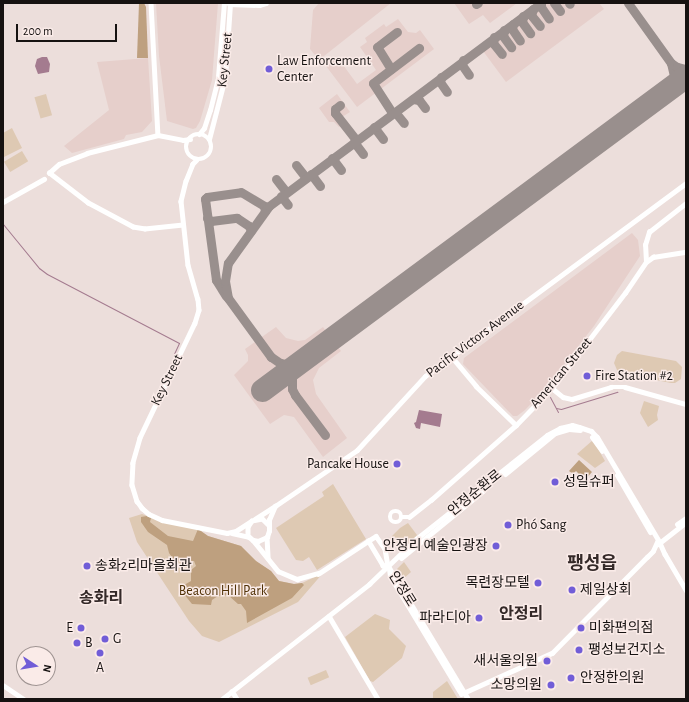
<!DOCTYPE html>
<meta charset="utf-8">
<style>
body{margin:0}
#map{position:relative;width:689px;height:702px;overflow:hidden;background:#ecdedb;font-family:"Alegreya Sans","Noto Sans KR",sans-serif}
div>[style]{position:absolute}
.built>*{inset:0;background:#e6cfcb}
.green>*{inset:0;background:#dec9b3;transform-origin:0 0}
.forest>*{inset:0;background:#bea07f}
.water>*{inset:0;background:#a47b8f}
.stream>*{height:1px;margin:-0.5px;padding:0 0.5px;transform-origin:0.5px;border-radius:0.5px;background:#a47b8f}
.taxiway>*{height:9px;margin:-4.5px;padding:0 4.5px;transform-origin:4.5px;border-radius:4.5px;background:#998f8d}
.runway>*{height:23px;margin:-11.5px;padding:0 11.5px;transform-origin:11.5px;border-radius:11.5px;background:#998f8d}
.tertiary>*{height:4.5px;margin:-2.25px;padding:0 2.25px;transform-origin:2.25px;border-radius:2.25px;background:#fff}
.tertiary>.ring{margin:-2.25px;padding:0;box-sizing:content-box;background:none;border:4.5px solid #fff;border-radius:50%}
.secondary>*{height:5px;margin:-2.5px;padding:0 2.5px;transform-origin:2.5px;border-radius:2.5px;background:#fff}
.dots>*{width:11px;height:11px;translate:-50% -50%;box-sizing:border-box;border:2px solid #faebe8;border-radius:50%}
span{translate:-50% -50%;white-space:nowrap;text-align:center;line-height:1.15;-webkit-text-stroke:3px #faebe8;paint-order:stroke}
.street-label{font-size:14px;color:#161211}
.poi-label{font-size:14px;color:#161211}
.left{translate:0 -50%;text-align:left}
.right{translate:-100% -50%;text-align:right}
.park-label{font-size:14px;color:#503106}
.quarter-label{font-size:16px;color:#342928;font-weight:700}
.district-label{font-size:18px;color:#342928;font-weight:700}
.frame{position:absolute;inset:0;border:4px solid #161211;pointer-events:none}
.north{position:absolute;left:16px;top:646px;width:40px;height:40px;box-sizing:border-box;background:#faebe8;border:1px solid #9f9492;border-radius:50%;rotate:102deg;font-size:11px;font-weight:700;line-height:16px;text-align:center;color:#161211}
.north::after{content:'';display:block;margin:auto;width:14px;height:18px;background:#715dd7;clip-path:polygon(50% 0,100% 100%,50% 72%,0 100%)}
.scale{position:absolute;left:16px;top:24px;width:101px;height:18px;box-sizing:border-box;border:2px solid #161211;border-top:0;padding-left:5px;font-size:12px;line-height:14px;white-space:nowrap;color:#161211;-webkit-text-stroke:3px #faebe8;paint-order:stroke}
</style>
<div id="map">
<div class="built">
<div style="clip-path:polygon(156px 3px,218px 3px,212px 80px,200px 121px,196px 128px,193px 129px,167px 121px,159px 56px)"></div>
<div style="clip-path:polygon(319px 3px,391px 3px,319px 60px,310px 49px,313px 10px)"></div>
<div style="clip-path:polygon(454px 3px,517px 3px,490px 23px,483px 15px,469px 24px)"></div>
<div style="clip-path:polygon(547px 3px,599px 3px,604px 9px,506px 82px,483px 51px)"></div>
<div style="clip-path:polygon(398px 19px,408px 32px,416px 33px,420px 30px,434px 49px,357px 107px,326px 66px,338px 58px,357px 84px,376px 70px,360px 47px,367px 42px,365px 38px,384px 24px,386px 27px)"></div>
<div style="clip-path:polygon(148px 58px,152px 121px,142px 132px,126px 135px,124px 139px,72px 153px,64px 146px,109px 110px,97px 62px)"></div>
<div style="clip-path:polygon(337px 94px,350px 112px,342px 117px,344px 124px,339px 127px,334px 122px,329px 122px,319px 108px)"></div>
<div style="clip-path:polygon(632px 233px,638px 240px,640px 256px,594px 326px,558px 372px,558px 375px,525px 410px,517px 416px,513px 416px,463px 364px,464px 358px)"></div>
<div style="clip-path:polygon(276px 327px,286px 338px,298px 341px,305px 340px,323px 327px,341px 351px,319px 368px,313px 380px,316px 394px,347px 438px,323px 457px,294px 417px,284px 415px,270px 424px,234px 375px,248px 361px,248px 355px,245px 349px)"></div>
</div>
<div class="green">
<div style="left:46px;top:94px;width:22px;height:12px;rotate:74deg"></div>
<div style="clip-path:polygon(12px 128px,22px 148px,4px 157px,3px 133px)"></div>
<div style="left:22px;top:151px;width:12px;height:21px;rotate:59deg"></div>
<div style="clip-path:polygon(622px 351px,676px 361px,682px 367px,681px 379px,675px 383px,671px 383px,621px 373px,617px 370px,614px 363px,617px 355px)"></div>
<div style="clip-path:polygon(644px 401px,659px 406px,657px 415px,658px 420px,648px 427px,640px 413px)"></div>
<div style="clip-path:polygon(593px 440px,605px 461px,595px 468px,577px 454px)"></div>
<div style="clip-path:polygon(333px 484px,366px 539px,317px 570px,309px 557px,303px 561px,296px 560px,276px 528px,324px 496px,322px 492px)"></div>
<div style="clip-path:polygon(142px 514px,166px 523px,198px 529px,208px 536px,241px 546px,256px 561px,271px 571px,279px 581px,294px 584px,302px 583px,323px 573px,298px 602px,219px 642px,202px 636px,189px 621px,137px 542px,129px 518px)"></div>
<div style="clip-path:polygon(408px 523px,417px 535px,401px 552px,390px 538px,400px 528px)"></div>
<div style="clip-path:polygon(404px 562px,411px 572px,402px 580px,397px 569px)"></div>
<div style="clip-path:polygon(375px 614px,390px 620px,389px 629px,406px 646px,402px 658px,373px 682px,370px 681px,345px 637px)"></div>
<div style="left:326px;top:670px;width:8px;height:20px;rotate:67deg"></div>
<div style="clip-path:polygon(447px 681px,458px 699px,433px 699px,433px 692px)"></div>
</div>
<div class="forest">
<div style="clip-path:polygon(139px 3px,144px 3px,146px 7px,148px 58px,137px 58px)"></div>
<div style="clip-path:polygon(579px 460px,592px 472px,585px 480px,576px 471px,573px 474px,569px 471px)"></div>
<div style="clip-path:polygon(147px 516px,151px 518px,150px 522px,168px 536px,193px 541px,198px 529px,208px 536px,241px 546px,256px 561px,271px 571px,279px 581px,294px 584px,302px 583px,304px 585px,292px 598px,247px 623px,246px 611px,241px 604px,238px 604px,228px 595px,218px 596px,212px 600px,211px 605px,192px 604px,179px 588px,191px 581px,191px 570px,196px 566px,194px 561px,182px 560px,176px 563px,169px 553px,167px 545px,148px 532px,141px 522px,141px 517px)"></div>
</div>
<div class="water">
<div style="clip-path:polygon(42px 57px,47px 57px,50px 64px,49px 72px,38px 74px,35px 66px,37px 59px)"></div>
<div style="clip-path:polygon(419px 410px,442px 414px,440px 427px,421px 423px,420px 429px,416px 428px,414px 423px,416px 422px)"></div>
</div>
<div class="stream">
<div style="left:3px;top:224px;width:57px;rotate:50.7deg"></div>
<div style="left:39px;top:268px;width:10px;rotate:37deg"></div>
<div style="left:47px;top:274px;width:149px;rotate:27.6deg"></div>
<div style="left:179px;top:343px;width:14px;rotate:115deg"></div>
<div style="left:173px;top:356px;width:2px;rotate:27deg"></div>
<div style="left:550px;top:397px;width:17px;rotate:62deg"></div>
<div style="left:556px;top:408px;width:5px;rotate:11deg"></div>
<div style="left:561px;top:409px;width:59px;rotate:-16.9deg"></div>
</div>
<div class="taxiway">
<div style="left:541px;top:3px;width:4px;rotate:90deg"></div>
<div style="left:541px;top:7px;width:14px;rotate:56deg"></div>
<div style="left:554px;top:3px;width:10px;rotate:53deg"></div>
<div style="left:569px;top:3px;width:1px;rotate:45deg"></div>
<div style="left:628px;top:3px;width:74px;rotate:54.4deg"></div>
<div style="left:476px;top:4px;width:2px;rotate:-27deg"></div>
<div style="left:533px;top:9px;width:6px;rotate:108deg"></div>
<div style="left:531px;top:15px;width:14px;rotate:51deg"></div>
<div style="left:523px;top:16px;width:6px;rotate:99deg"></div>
<div style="left:522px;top:22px;width:14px;rotate:54deg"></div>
<div style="left:513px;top:24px;width:5px;rotate:101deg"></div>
<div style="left:512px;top:29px;width:14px;rotate:56deg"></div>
<div style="left:504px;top:30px;width:6px;rotate:99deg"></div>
<div style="left:503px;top:36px;width:14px;rotate:54deg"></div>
<div style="left:494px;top:37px;width:6px;rotate:99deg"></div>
<div style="left:493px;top:43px;width:14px;rotate:51deg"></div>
<div style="left:463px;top:60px;width:5px;rotate:101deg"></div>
<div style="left:462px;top:65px;width:12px;rotate:55deg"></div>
<div style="left:391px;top:69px;width:26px;rotate:-122deg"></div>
<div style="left:377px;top:47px;width:25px;rotate:-37deg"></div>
<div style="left:441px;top:77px;width:5px;rotate:101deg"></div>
<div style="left:440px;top:82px;width:12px;rotate:55deg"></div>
<div style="left:665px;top:91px;width:11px;rotate:-49deg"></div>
<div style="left:672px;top:83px;width:7px;rotate:-74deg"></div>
<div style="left:674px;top:76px;width:13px;rotate:-103deg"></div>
<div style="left:671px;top:63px;width:7px;rotate:34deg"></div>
<div style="left:677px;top:67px;width:9px;rotate:13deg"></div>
<div style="left:413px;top:99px;width:6px;rotate:9deg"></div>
<div style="left:419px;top:100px;width:10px;rotate:53deg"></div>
<div style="left:340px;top:105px;width:6px;rotate:141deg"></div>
<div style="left:335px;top:109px;width:4px;rotate:90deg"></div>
<div style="left:335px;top:113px;width:34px;rotate:52deg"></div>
<div style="left:395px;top:112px;width:14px;rotate:51deg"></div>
<div style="left:391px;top:114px;width:3px;rotate:-90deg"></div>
<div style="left:391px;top:111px;width:33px;rotate:-123deg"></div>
<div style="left:373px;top:83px;width:58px;rotate:-37.3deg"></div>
<div style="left:374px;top:127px;width:15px;rotate:53deg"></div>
<div style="left:354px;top:142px;width:15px;rotate:53deg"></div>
<div style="left:332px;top:158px;width:15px;rotate:53deg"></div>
<div style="left:296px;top:165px;width:16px;rotate:52deg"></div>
<div style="left:311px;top:174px;width:15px;rotate:53deg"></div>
<div style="left:276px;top:179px;width:16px;rotate:52deg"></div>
<div style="left:281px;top:196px;width:11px;rotate:52deg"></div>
<div style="left:207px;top:218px;width:5px;rotate:37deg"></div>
<div style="left:211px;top:221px;width:26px;rotate:-7deg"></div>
<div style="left:237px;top:218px;width:14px;rotate:34deg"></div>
<div style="left:249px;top:226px;width:5px;rotate:68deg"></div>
<div style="left:226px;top:296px;width:19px;rotate:-122deg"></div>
<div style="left:216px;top:280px;width:82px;rotate:-97.7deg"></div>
<div style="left:205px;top:199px;width:3px;rotate:-45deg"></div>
<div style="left:207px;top:197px;width:34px;rotate:-8deg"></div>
<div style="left:241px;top:192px;width:27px;rotate:31deg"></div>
<div style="left:264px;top:206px;width:5px;rotate:79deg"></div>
<div style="left:306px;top:359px;width:18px;rotate:161deg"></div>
<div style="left:289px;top:365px;width:9px;rotate:-167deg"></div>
<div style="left:280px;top:363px;width:11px;rotate:-146deg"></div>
<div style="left:271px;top:357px;width:73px;rotate:-126.1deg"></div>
<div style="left:228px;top:298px;width:17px;rotate:-100deg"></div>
<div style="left:225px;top:281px;width:18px;rotate:-81deg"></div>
<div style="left:228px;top:263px;width:70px;rotate:-54.3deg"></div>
<div style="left:269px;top:206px;width:339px;rotate:-36.7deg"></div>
<div style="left:302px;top:362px;width:16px;rotate:128deg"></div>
<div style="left:292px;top:375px;width:14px;rotate:90deg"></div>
<div style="left:292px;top:389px;width:7px;rotate:63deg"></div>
<div style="left:295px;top:395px;width:50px;rotate:53.1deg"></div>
</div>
<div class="runway">
<div style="left:262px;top:390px;width:528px;rotate:-36.52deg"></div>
</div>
<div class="tertiary">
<div style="left:151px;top:3px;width:132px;rotate:87deg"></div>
<div class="ring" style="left:186px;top:134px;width:21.5px;height:21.5px"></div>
<div style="left:197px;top:160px;width:6px;rotate:135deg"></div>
<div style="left:193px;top:164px;width:18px;rotate:112deg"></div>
<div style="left:186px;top:181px;width:21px;rotate:104deg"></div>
<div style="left:181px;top:201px;width:64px;rotate:83.8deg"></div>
<div style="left:188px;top:265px;width:35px;rotate:74deg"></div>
<div style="left:198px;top:299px;width:11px;rotate:85deg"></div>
<div style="left:199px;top:310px;width:14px;rotate:107deg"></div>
<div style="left:195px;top:323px;width:127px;rotate:115.6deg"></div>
<div style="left:140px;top:438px;width:26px;rotate:106deg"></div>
<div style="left:133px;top:463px;width:22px;rotate:93deg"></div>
<div style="left:132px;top:485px;width:17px;rotate:73deg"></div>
<div style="left:137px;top:501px;width:9px;rotate:54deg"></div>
<div style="left:142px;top:508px;width:9px;rotate:41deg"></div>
<div style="left:149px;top:514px;width:14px;rotate:25deg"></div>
<div style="left:162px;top:520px;width:66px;rotate:11.3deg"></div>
<div style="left:227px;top:533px;width:9px;rotate:-13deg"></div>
<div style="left:236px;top:531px;width:17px;rotate:-33deg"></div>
<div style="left:3px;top:202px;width:47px;rotate:-29.3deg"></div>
<div style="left:183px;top:225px;width:38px;rotate:174deg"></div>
<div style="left:145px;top:229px;width:12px;rotate:-171deg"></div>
<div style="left:133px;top:227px;width:51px;rotate:-151.9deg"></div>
<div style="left:88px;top:203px;width:49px;rotate:-142.4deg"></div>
<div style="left:49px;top:173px;width:13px;rotate:-42deg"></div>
<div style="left:59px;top:164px;width:30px;rotate:-21deg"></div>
<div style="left:87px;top:153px;width:73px;rotate:-14.2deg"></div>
<div style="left:158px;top:135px;width:25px;rotate:11deg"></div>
<div style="left:183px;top:140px;width:7px;rotate:-8deg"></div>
<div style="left:646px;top:262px;width:9px;rotate:-36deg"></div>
<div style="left:653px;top:257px;width:33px;rotate:-9deg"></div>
<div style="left:452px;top:357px;width:38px;rotate:50deg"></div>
<div style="left:476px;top:386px;width:56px;rotate:44.3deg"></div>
<div style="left:552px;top:388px;width:14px;rotate:39deg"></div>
<div style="left:563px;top:397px;width:9px;rotate:13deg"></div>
<div style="left:572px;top:399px;width:41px;rotate:-17.1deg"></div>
<div style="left:611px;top:387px;width:14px"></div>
<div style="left:625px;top:387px;width:63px;rotate:15.6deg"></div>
<div class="ring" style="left:390.5px;top:511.5px;width:6.5px;height:6.5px"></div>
<div style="left:402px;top:517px;width:7px"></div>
<div style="left:409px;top:517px;width:28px;rotate:-38deg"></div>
<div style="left:431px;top:500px;width:113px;rotate:-41.4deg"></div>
<div style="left:516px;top:425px;width:52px;rotate:-45.8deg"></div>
<div style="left:552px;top:388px;width:120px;rotate:-52.5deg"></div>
<div style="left:625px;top:293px;width:37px;rotate:-56deg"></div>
<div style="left:646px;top:262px;width:17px;rotate:-93deg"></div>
<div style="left:645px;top:245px;width:14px;rotate:-73deg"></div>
<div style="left:649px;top:232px;width:47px;rotate:-38.1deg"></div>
<div style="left:255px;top:519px;width:24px;rotate:-33deg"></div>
<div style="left:268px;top:525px;width:8px;rotate:-135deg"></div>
<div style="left:262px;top:519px;width:10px;rotate:169deg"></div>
<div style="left:252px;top:521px;width:7px;rotate:124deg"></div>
<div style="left:248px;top:527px;width:9px;rotate:90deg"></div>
<div style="left:248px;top:536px;width:6px;rotate:39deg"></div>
<div style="left:253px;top:540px;width:5px;rotate:11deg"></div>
<div style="left:258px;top:541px;width:10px;rotate:-24deg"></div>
<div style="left:267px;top:537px;width:6px;rotate:-72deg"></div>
<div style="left:269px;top:531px;width:11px;rotate:-90deg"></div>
<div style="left:269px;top:520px;width:15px;rotate:-67deg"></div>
<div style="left:232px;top:533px;width:18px;rotate:13deg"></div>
<div style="left:267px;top:537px;width:21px;rotate:87deg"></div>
<div style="left:253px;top:540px;width:40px;rotate:51deg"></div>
<div style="left:278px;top:571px;width:21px;rotate:23deg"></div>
<div style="left:297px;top:579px;width:22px;rotate:-16deg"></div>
<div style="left:660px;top:543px;width:12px;rotate:66deg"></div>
<div style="left:665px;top:554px;width:42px;rotate:59.7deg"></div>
<div style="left:318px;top:574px;width:60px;rotate:-33.4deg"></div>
<div style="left:368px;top:541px;width:9px;rotate:-32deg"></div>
<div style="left:376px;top:536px;width:16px;rotate:55deg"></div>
<div style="left:385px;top:549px;width:17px;rotate:80deg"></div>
<div style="left:388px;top:566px;width:5px;rotate:180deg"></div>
<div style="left:383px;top:566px;width:29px;rotate:-121deg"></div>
<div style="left:329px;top:616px;width:96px;rotate:59.4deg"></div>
<div style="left:3px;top:685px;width:25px;rotate:34deg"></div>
<div style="left:232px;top:691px;width:9px;rotate:58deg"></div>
<div style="left:461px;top:694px;width:100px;rotate:-24.3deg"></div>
<div style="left:552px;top:653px;width:135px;rotate:-45.3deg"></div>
<div style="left:647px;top:557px;width:8px;rotate:-45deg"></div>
<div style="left:653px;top:551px;width:10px;rotate:-66deg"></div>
</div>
<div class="secondary">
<div style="left:229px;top:4px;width:30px;rotate:2deg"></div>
<div style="left:259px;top:5px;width:7px;rotate:-16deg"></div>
<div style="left:199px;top:134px;width:8px;rotate:-50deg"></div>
<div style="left:204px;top:128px;width:19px;rotate:-72deg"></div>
<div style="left:210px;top:110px;width:34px;rotate:-76deg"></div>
<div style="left:218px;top:77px;width:74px;rotate:-85.4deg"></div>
<div style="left:209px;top:139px;width:64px;rotate:-75.5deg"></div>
<div style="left:225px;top:77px;width:74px;rotate:-86.1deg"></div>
<div style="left:592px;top:437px;width:17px;rotate:54deg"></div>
<div style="left:505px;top:474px;width:65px;rotate:-39.4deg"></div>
<div style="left:555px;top:433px;width:15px;rotate:-16deg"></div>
<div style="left:569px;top:429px;width:11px;rotate:5deg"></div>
<div style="left:617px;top:475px;width:66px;rotate:59.9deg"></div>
<div style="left:275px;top:506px;width:99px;rotate:-34.3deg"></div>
<div style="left:357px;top:450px;width:100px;rotate:-47.4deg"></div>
<div style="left:425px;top:376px;width:325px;rotate:-36.5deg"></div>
<div style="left:677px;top:524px;width:11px;rotate:-34deg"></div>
<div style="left:658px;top:544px;width:36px;rotate:-38deg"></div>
<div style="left:401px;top:558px;width:106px;rotate:-39.3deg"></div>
<div style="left:388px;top:566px;width:155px;rotate:59deg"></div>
<div style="left:389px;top:569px;width:7px;rotate:82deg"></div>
<div style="left:390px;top:576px;width:135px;rotate:58.9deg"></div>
<div style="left:222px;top:699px;width:187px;rotate:-38deg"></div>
<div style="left:369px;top:584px;width:65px;rotate:-43.8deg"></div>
<div style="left:416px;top:539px;width:167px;rotate:-38.4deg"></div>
<div style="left:547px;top:435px;width:15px;rotate:-28deg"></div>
<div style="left:560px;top:428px;width:12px;rotate:-14deg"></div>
<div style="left:572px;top:425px;width:7px;rotate:16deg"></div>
<div style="left:579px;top:427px;width:13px;rotate:18deg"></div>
<div style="left:591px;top:431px;width:8px;rotate:45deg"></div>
<div style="left:597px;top:437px;width:123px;rotate:59.3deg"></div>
</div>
<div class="dots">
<div style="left:269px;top:69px;background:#715dd7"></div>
<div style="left:587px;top:376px;background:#715dd7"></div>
<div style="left:397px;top:464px;background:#715dd7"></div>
<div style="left:555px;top:482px;background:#715dd7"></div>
<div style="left:508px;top:525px;background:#715dd7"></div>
<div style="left:496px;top:546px;background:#715dd7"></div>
<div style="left:87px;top:566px;background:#715dd7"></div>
<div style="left:538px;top:583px;background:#715dd7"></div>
<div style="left:572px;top:590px;background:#715dd7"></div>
<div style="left:479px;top:618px;background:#715dd7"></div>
<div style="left:81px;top:628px;background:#715dd7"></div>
<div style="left:581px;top:628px;background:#715dd7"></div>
<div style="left:105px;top:639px;background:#715dd7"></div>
<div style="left:77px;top:643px;background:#715dd7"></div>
<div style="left:579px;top:650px;background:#715dd7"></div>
<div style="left:100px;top:653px;background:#715dd7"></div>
<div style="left:547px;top:661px;background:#715dd7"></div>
<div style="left:571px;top:678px;background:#715dd7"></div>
<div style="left:551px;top:685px;background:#715dd7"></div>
</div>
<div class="street-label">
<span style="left:225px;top:60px;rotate:-84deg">Key Street</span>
<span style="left:475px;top:339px;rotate:-37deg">Pacific Victors Avenue</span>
<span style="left:561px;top:373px;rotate:-50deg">American Street</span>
<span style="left:167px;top:380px;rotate:-64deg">Key Street</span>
<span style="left:475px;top:493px;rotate:-39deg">안정순환로</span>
<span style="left:402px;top:589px;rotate:58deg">안정로</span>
</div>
<div class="poi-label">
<span class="left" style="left:277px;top:69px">Law Enforcement<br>Center</span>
<span class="left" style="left:595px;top:376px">Fire Station #2</span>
<span class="right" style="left:389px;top:464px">Pancake House</span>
<span class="left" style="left:563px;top:482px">성일슈퍼</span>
<span class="left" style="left:516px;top:525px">Phó Sang</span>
<span class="right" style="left:488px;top:546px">안정리 예술인광장</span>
<span class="left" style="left:95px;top:566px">송화2리마을회관</span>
<span class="right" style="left:530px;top:583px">목련장모텔</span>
<span class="left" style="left:580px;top:590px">제일상회</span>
<span class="right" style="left:471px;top:618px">파라디아</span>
<span class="right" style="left:73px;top:628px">E</span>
<span class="left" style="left:589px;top:628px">미화편의점</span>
<span class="left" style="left:113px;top:639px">G</span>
<span class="left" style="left:85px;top:643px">B</span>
<span class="left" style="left:588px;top:650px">팽성보건지소</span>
<span class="right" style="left:538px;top:661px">새서울의원</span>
<span style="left:100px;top:668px">A</span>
<span class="left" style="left:580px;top:678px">안정한의원</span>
<span class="right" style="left:542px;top:685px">소망의원</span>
</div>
<div class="park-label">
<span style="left:223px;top:591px">Beacon Hill Park</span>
</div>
<div class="quarter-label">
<span style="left:101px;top:598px">송화리</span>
<span style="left:521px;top:614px">안정리</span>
</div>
<div class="district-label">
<span style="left:592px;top:564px">팽성읍</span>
</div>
<div class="frame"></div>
<div class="north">N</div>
<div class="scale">200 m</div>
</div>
